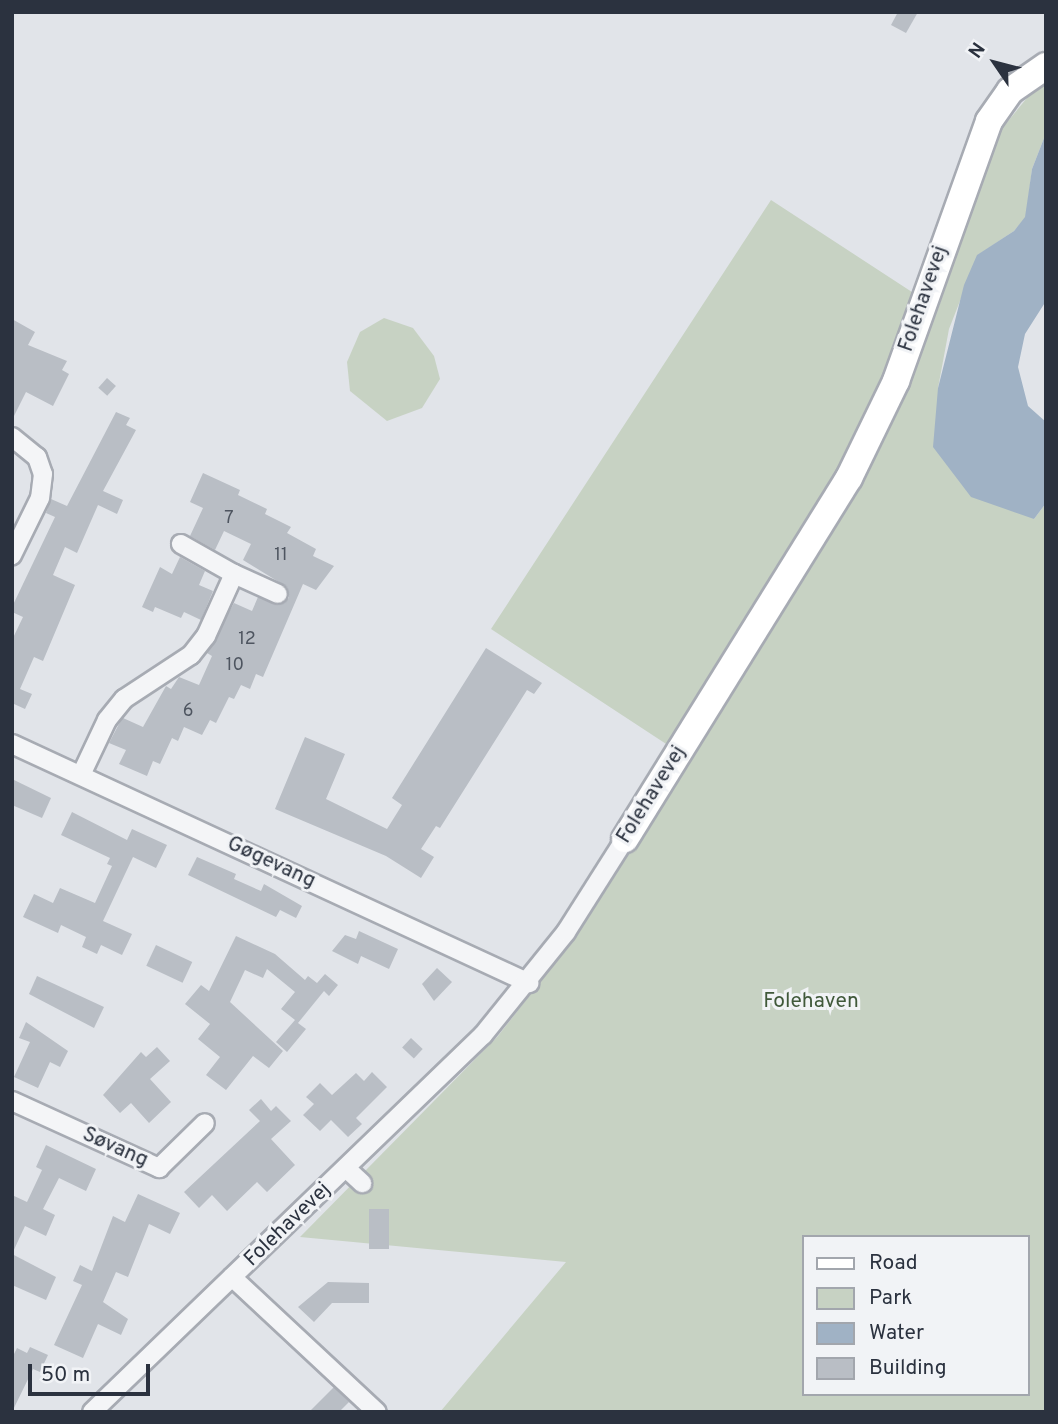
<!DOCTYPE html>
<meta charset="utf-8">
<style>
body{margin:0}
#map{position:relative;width:1058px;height:1424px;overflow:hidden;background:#e1e4e9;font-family:Overpass,sans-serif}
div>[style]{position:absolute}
.green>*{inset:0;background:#c7d2c3}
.water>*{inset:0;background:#a0b2c5}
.building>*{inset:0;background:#b9bec5;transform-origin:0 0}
.roads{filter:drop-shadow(2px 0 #a7abb3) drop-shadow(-2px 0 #a7abb3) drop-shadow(0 2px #a7abb3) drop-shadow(0 -2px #a7abb3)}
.street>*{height:18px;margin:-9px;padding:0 9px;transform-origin:9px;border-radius:9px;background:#f4f5f7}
.secondary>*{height:26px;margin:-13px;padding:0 13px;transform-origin:13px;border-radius:13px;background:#fff}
span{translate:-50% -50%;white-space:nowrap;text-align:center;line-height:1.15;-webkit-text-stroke:6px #f1f3f6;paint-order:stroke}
.number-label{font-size:18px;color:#4e5560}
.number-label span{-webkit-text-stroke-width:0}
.street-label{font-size:21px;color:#2b323f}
.park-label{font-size:21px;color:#40593a}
.frame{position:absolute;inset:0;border:14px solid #2b323f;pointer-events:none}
.legend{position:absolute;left:802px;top:1235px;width:228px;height:161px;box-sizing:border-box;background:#f1f3f6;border:2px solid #a2a6ad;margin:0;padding:9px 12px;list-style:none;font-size:21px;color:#2b323f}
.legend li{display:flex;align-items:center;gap:14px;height:35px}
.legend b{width:35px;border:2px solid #a2a6ad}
.north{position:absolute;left:960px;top:28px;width:70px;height:70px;-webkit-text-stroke:5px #f1f3f6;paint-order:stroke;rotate:305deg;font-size:19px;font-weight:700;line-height:28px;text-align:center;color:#2b323f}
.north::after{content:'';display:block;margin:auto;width:24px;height:32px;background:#2b323f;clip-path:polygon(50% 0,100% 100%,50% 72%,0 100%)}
.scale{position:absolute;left:28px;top:1364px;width:122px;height:32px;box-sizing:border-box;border:4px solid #2b323f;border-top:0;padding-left:9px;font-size:21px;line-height:24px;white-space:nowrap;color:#2b323f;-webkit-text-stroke:5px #f1f3f6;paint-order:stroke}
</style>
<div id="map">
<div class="green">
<div style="clip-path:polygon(evenodd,1046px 45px,1046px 133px,1032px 169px,1026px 217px,1014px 231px,978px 255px,949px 329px,938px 388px,1034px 519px,1046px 503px,1046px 1412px,440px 1412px,566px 1262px,300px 1237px,498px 1036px,568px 946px,686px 757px,491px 629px,771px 200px,938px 309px,999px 132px,1041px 81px,1046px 45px,804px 1237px,1028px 1237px,1028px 1394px,804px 1394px,804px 1237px)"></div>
<div style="clip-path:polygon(384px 318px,413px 328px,434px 356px,440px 379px,422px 408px,387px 421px,350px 391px,347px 362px,360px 332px)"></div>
</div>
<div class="water">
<div style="clip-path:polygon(1046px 133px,1046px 301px,1025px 334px,1018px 367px,1028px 406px,1046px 422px,1046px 503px,1034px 519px,971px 497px,933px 447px,938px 388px,964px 285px,977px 255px,1014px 231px,1025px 217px,1032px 169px)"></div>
</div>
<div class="building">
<div style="clip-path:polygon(898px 12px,918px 12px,906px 33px,891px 25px)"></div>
<div style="clip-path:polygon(12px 319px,35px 332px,28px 345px,67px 361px,62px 370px,69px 374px,53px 406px,26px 392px,12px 420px)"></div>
<div style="left:107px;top:378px;width:12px;height:13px;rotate:42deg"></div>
<div style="clip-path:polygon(116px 412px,130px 418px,126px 425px,136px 430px,103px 491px,123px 500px,117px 514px,98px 505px,77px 553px,65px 547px,53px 575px,75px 585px,43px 661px,34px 657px,20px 689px,32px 694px,25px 709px,14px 704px,12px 707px,12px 640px,23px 617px,12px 612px,12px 607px,55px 517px,46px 513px,51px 499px,67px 506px)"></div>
<div style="clip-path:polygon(203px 473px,240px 490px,238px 495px,267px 509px,265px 514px,291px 527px,287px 533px,316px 549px,313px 556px,334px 566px,316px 590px,303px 584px,263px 677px,256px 674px,250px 689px,241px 685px,234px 699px,229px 697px,216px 723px,210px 720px,202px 735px,184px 727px,178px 741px,172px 738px,160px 764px,153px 761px,147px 776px,119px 764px,126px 750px,109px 743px,120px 722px,123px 718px,143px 727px,166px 686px,171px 689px,179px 677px,199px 685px,212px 656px,207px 653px,234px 603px,252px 611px,258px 597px,278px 605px,289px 598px,287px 587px,243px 560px,251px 544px,224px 531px,215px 550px,190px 536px,203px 508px,190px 502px)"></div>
<div style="clip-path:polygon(180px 557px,205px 571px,199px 585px,213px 591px,201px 620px,184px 612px,181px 618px,155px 607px,153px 612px,142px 607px,160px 567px,172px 574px)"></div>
<div style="clip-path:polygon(486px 648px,542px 683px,534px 694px,527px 690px,440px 828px,436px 826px,421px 849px,434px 857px,421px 878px,386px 856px,275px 809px,305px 737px,345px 754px,326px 799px,387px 829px,402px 805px,392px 798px)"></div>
<div style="clip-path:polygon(12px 779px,51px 798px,42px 818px,12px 805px)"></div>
<div style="clip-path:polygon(72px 812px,127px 840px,132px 829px,167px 845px,156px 868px,133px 857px,103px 921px,132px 934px,122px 955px,101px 945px,97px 954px,82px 947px,86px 937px,61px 925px,58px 933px,23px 917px,34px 894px,53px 903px,60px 888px,95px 903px,112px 866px,107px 864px,110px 858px,61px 835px)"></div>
<div style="clip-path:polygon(197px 857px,236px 874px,234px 879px,261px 891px,264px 884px,302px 906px,296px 918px,280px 910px,276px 917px,188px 875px)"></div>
<div style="clip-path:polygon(359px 931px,398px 949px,389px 969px,361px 956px,358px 964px,332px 951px,345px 935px,356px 939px)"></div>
<div style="clip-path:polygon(236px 936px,275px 954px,305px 980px,308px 976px,317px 983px,325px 974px,338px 985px,329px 996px,324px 991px,298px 1023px,306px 1029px,287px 1052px,276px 1042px,295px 1020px,281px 1009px,295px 992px,267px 969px,263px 978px,245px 970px,230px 1002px,283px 1051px,269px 1068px,253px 1056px,226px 1090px,206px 1075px,220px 1057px,198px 1039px,210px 1024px,185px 1004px,201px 985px,209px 991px)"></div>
<div style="left:156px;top:945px;width:40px;height:23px;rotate:25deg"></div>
<div style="clip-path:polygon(437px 968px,452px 982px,434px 1001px,422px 984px)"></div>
<div style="clip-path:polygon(37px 976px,104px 1007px,94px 1028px,29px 994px)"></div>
<div style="clip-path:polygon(26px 1022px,68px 1051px,60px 1067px,50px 1062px,38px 1088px,14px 1077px,30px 1042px,19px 1038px)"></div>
<div style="left:411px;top:1038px;width:16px;height:13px;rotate:43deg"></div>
<div style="clip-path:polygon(157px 1047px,170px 1061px,150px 1079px,171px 1102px,149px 1123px,131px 1103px,120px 1113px,103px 1095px,141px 1052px,146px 1057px)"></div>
<div style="clip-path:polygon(372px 1072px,387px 1087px,356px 1118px,362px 1124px,348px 1137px,331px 1120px,320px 1131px,303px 1115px,314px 1104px,306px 1097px,320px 1083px,332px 1095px,356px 1073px,364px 1081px)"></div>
<div style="clip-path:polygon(261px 1099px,271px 1111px,276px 1106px,291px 1121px,271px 1139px,295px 1165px,267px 1192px,257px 1182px,227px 1211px,212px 1195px,199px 1208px,184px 1192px,260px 1121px,249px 1110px)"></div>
<div style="clip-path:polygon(46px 1145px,96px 1169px,86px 1191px,59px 1178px,43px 1209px,55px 1215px,46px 1236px,25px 1226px,12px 1254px,12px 1195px,27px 1202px,42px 1170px,36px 1167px)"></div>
<div style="clip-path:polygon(138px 1194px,180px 1213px,170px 1234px,149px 1224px,128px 1277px,116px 1272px,103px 1302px,128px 1319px,121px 1335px,98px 1324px,83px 1358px,54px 1345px,82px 1285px,73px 1281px,80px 1265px,92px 1271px,113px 1216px,125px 1222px)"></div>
<div style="left:369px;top:1209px;width:20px;height:40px"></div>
<div style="clip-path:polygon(12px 1254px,56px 1277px,46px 1300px,12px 1285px)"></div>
<div style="clip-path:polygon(328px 1282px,369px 1283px,369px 1303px,332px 1303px,314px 1322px,298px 1307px)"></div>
<div style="clip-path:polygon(30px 1347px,48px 1355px,40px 1372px,33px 1369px,12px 1412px,12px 1358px,17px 1348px,27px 1353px)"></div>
<div style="clip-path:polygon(334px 1387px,349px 1402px,339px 1412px,309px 1412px)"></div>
</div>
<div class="roads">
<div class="street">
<div style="left:12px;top:437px;width:32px;rotate:39deg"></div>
<div style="left:37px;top:457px;width:18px;rotate:71deg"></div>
<div style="left:43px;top:474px;width:24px;rotate:97deg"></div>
<div style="left:40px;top:498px;width:64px;rotate:116.2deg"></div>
<div style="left:234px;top:574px;width:48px;rotate:24.4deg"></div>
<div style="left:12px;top:744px;width:570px;rotate:24.81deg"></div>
<div style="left:81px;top:775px;width:61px;rotate:-64.7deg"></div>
<div style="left:107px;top:720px;width:27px;rotate:-51deg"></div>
<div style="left:124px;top:699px;width:80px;rotate:-33.3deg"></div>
<div style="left:191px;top:655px;width:24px;rotate:-52deg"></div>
<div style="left:206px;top:636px;width:68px;rotate:-65.7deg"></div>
<div style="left:234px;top:574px;width:61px;rotate:-150.5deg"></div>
<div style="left:12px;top:1101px;width:162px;rotate:24.5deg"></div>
<div style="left:159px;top:1168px;width:64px;rotate:-44.4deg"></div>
<div style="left:347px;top:1169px;width:21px;rotate:43deg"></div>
<div style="left:232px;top:1277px;width:198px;rotate:43deg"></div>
<div style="left:92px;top:1412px;width:543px;rotate:-43.96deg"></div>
<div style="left:483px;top:1035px;width:132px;rotate:-51.1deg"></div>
<div style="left:566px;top:932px;width:110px;rotate:-57.6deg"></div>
</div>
<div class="secondary">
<div style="left:625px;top:839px;width:425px;rotate:-58.2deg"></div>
<div style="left:849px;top:478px;width:108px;rotate:-64.1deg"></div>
<div style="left:896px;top:381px;width:276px;rotate:-70.3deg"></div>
<div style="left:989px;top:121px;width:37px;rotate:-55deg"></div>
<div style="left:1010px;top:91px;width:44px;rotate:-34.8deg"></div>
</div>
</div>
<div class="number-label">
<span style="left:229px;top:519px">7</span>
<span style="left:281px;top:556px">11</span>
<span style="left:247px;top:640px">12</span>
<span style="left:235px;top:666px">10</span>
<span style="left:188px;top:712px">6</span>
</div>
<div class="street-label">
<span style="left:924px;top:299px;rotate:-71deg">Folehavevej</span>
<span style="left:652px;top:795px;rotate:-58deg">Folehavevej</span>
<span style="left:271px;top:863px;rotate:25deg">Gøgevang</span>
<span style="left:115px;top:1148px;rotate:24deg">Søvang</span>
<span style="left:288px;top:1225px;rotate:-44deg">Folehavevej</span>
</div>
<div class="park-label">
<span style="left:811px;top:1002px">Folehaven</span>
</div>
<div class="frame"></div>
<ul class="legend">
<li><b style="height:9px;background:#fff"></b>Road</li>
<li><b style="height:19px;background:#c7d2c3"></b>Park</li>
<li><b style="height:19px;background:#a0b2c5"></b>Water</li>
<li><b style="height:19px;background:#b9bec5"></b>Building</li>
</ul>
<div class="north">N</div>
<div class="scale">50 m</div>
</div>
